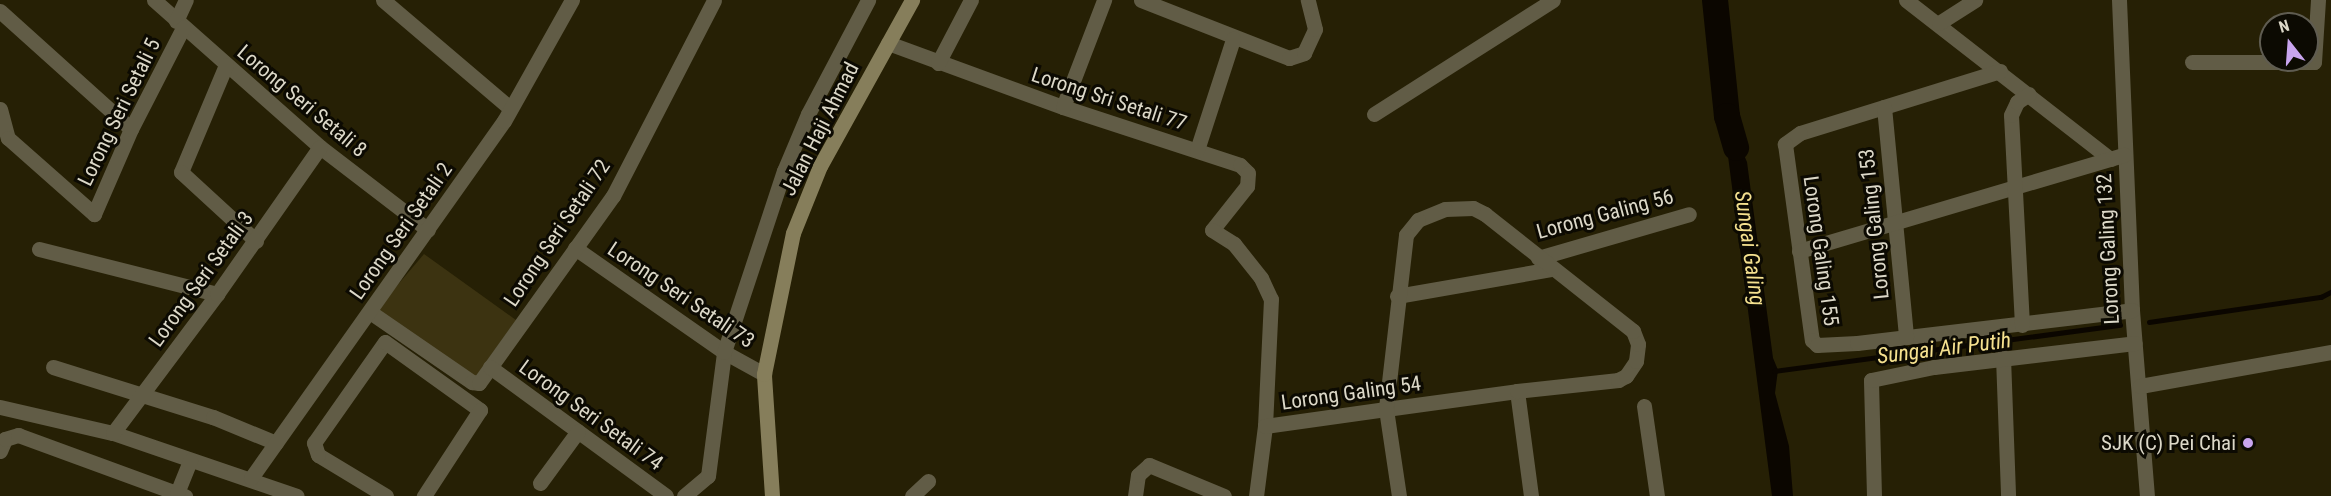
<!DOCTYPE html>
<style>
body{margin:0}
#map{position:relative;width:2331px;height:496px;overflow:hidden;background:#262005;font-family:"Roboto Condensed",sans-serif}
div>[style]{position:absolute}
.green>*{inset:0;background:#3c3311}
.water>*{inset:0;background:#0b0600}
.stream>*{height:4.5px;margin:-2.25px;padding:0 2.25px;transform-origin:2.25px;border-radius:2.25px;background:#0b0600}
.river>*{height:26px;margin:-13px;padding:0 13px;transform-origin:13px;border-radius:13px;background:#0b0600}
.street>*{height:15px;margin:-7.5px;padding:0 7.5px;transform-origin:7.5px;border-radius:7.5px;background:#615c46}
.secondary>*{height:15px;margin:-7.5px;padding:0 7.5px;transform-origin:7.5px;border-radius:7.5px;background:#867e5b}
.dots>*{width:16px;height:16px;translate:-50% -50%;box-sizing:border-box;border:3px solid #0c0a02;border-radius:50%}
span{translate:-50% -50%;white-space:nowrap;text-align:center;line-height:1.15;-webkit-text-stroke:6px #0c0a02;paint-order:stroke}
.street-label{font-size:21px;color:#dcd8c8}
.poi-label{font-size:21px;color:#dcd8c8}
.right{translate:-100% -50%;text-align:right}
.water-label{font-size:22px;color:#f5e18f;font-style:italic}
.north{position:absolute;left:2259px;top:12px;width:60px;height:60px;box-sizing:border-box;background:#0c0a02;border:2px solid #5f5c51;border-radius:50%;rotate:343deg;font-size:16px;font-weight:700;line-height:24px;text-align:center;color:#dcd8c8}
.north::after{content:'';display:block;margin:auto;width:21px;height:27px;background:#c9a5ee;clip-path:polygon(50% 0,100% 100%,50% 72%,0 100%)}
</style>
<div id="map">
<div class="green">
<div style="clip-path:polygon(424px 254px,516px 320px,474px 379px,372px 315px)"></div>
</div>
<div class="water">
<div style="clip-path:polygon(1727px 116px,1747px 162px,1773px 358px,1778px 370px,1775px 393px,1789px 446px,1793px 496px,1772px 496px,1728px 156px)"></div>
</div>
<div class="stream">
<div style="left:2149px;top:322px;width:174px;rotate:-8.3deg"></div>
<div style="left:2321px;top:297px;width:11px;rotate:-27deg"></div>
<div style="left:1774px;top:371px;width:349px;rotate:-7.6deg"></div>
</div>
<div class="river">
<div style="left:1715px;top:0;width:117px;rotate:84.1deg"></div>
<div style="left:1727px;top:116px;width:33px;rotate:74deg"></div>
</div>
<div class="street">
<div style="left:154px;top:0;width:222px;rotate:41.5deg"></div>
<div style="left:320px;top:147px;width:136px;rotate:37.5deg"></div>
<div style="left:383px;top:0;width:167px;rotate:40.4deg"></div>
<div style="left:1141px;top:0;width:159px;rotate:21.4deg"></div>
<div style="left:1289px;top:58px;width:16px;rotate:-18deg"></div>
<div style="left:1304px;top:53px;width:26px;rotate:-65deg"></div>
<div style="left:1315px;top:29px;width:30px;rotate:-104deg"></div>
<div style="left:1906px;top:0;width:259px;rotate:37.9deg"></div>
<div style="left:2119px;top:0;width:310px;rotate:87.6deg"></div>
<div style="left:2132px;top:310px;width:187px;rotate:85.4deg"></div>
<div style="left:0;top:11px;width:176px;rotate:42deg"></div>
<div style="left:176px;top:21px;width:23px;rotate:-65deg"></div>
<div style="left:1939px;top:23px;width:43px;rotate:-32.6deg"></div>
<div style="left:888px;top:43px;width:186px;rotate:20.1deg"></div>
<div style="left:1063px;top:107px;width:186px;rotate:18.1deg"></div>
<div style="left:1240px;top:165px;width:11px;rotate:45deg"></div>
<div style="left:1248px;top:173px;width:13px;rotate:94deg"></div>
<div style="left:1247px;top:186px;width:56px;rotate:128.5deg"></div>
<div style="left:1212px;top:230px;width:26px;rotate:32deg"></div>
<div style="left:1234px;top:244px;width:43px;rotate:51.5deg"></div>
<div style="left:1261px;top:278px;width:23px;rotate:65deg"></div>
<div style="left:1271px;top:299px;width:127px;rotate:92.7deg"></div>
<div style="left:1265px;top:426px;width:71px;rotate:97.3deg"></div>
<div style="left:2192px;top:62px;width:122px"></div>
<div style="left:2314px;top:62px;width:62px;rotate:-86.3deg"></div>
<div style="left:938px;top:63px;width:71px;rotate:-62.4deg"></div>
<div style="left:226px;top:65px;width:116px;rotate:112.8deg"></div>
<div style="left:181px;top:172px;width:102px;rotate:42.6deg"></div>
<div style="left:2000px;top:71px;width:209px;rotate:162.8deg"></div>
<div style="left:1800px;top:133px;width:19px;rotate:144deg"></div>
<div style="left:1785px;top:144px;width:198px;rotate:82.2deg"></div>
<div style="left:1812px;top:340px;width:7px;rotate:45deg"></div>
<div style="left:1817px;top:345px;width:40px;rotate:-2.9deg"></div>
<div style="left:1857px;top:343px;width:277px;rotate:-6.8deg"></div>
<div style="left:1063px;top:107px;width:115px;rotate:-69deg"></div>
<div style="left:1884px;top:107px;width:231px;rotate:84.5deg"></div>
<div style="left:0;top:109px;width:30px;rotate:75deg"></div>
<div style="left:8px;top:138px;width:115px;rotate:41.5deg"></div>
<div style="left:94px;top:214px;width:93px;rotate:-66.5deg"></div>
<div style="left:131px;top:129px;width:114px;rotate:-62.8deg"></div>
<div style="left:1374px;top:114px;width:212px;rotate:-32.5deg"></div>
<div style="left:1197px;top:150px;width:117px;rotate:-72deg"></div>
<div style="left:575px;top:248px;width:182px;rotate:34.9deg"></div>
<div style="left:724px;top:352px;width:46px;rotate:28.8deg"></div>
<div style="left:39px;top:249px;width:184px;rotate:14.2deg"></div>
<div style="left:1799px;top:251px;width:339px;rotate:-16.5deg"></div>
<div style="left:1538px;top:258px;width:157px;rotate:-16.2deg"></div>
<div style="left:1397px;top:296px;width:156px;rotate:-9.9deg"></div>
<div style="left:370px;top:312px;width:124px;rotate:34.5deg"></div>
<div style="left:472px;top:382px;width:7px;rotate:8deg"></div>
<div style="left:479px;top:383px;width:230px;rotate:-54.4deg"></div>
<div style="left:613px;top:196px;width:220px;rotate:-62.7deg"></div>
<div style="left:2022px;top:325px;width:210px;rotate:-93deg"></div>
<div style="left:2011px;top:115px;width:14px;rotate:-65deg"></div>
<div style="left:2017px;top:102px;width:14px;rotate:-34deg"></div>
<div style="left:2003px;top:357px;width:139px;rotate:87.9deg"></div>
<div style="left:53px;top:367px;width:168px;rotate:17.4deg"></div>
<div style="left:213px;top:417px;width:68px;rotate:22.4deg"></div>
<div style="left:490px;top:367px;width:218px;rotate:36.2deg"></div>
<div style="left:2140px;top:386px;width:194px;rotate:-10.1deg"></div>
<div style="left:1517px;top:391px;width:106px;rotate:82.4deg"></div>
<div style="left:1644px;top:406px;width:91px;rotate:81.8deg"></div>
<div style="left:0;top:407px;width:116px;rotate:13deg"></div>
<div style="left:113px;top:433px;width:194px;rotate:18.9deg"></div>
<div style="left:1265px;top:426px;width:122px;rotate:-8deg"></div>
<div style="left:1386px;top:409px;width:132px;rotate:-7.8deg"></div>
<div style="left:1517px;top:391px;width:102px;rotate:-6.2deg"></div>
<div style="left:1618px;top:380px;width:9px;rotate:-27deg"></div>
<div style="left:1626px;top:376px;width:18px;rotate:-56deg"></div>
<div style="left:1636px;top:361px;width:17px;rotate:-83deg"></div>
<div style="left:1638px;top:344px;width:14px;rotate:-111deg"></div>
<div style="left:1633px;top:331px;width:189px;rotate:-141.7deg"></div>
<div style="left:1485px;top:214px;width:13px;rotate:-153deg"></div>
<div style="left:1473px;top:208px;width:28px;rotate:178deg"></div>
<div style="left:1445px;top:209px;width:29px;rotate:158deg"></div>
<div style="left:1418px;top:220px;width:19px;rotate:129deg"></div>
<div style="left:1406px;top:235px;width:175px;rotate:96.6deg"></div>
<div style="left:1386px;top:409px;width:88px;rotate:81.5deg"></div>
<div style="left:113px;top:433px;width:174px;rotate:-53.2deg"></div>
<div style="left:217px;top:294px;width:179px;rotate:-55deg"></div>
<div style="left:0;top:451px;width:13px;rotate:-67deg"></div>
<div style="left:5px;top:439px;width:14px;rotate:-17deg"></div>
<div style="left:18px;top:435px;width:178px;rotate:20.1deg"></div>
<div style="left:251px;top:478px;width:438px;rotate:-54.7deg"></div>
<div style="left:504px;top:121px;width:139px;rotate:-60.7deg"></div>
<div style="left:540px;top:483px;width:64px;rotate:-53.8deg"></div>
<div style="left:177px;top:493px;width:35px;rotate:-68deg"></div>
<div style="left:386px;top:496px;width:79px;rotate:-148.9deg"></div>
<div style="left:318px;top:455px;width:13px;rotate:-108deg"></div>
<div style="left:314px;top:443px;width:123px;rotate:-54.9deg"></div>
<div style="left:385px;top:342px;width:117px;rotate:35.6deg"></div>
<div style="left:480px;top:410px;width:103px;rotate:123.1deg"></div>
<div style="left:684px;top:496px;width:31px;rotate:-40deg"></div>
<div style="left:708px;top:476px;width:125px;rotate:-82.6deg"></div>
<div style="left:724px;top:352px;width:191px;rotate:-71.7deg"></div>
<div style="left:784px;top:171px;width:62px;rotate:-67.2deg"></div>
<div style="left:808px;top:114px;width:129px;rotate:-62.2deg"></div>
<div style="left:912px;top:496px;width:22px;rotate:-43deg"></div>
<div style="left:1135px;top:496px;width:21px;rotate:-82deg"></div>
<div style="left:1138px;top:475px;width:15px;rotate:-42deg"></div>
<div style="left:1149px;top:465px;width:81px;rotate:22.5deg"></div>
<div style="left:1874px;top:496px;width:116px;rotate:-91.5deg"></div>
<div style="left:1871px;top:380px;width:64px;rotate:-11.7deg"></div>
<div style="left:1934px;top:367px;width:202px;rotate:-6.8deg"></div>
</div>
<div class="secondary">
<div style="left:772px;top:496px;width:122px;rotate:-93.8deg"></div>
<div style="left:764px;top:374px;width:144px;rotate:-78.4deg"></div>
<div style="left:793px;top:233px;width:72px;rotate:-68.1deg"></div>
<div style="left:820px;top:166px;width:190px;rotate:-61deg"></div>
</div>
<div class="dots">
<div style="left:2248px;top:443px;background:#c9a5ee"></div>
</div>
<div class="street-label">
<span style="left:1109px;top:99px;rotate:18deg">Lorong Sri Setali 77</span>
<span style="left:302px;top:101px;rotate:40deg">Lorong Seri Setali 8</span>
<span style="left:119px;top:112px;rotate:-64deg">Lorong Seri Setali 5</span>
<span style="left:820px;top:129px;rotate:-63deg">Jalan Haji Ahmad</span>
<span style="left:1605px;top:214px;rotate:-15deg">Lorong Galing 56</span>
<span style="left:1874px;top:224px;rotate:-96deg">Lorong Galing 153</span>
<span style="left:401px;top:231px;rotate:-55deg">Lorong Seri Setali 2</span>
<span style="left:557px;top:233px;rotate:-56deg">Lorong Seri Setali 72</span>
<span style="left:2108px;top:249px;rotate:-93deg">Lorong Galing 132</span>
<span style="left:1821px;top:251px;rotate:82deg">Lorong Galing 155</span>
<span style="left:201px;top:279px;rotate:-54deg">Lorong Seri Setali 3</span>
<span style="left:681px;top:295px;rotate:34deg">Lorong Seri Setali 73</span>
<span style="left:1351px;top:393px;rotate:-8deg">Lorong Galing 54</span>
<span style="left:591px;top:415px;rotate:36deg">Lorong Seri Setali 74</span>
</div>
<div class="poi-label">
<span class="right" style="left:2236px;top:443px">SJK (C) Pei Chai</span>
</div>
<div class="water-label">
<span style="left:1750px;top:248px;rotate:82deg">Sungai Galing</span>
<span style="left:1944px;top:348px;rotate:-7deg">Sungai Air Putih</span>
</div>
<div class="north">N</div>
</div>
